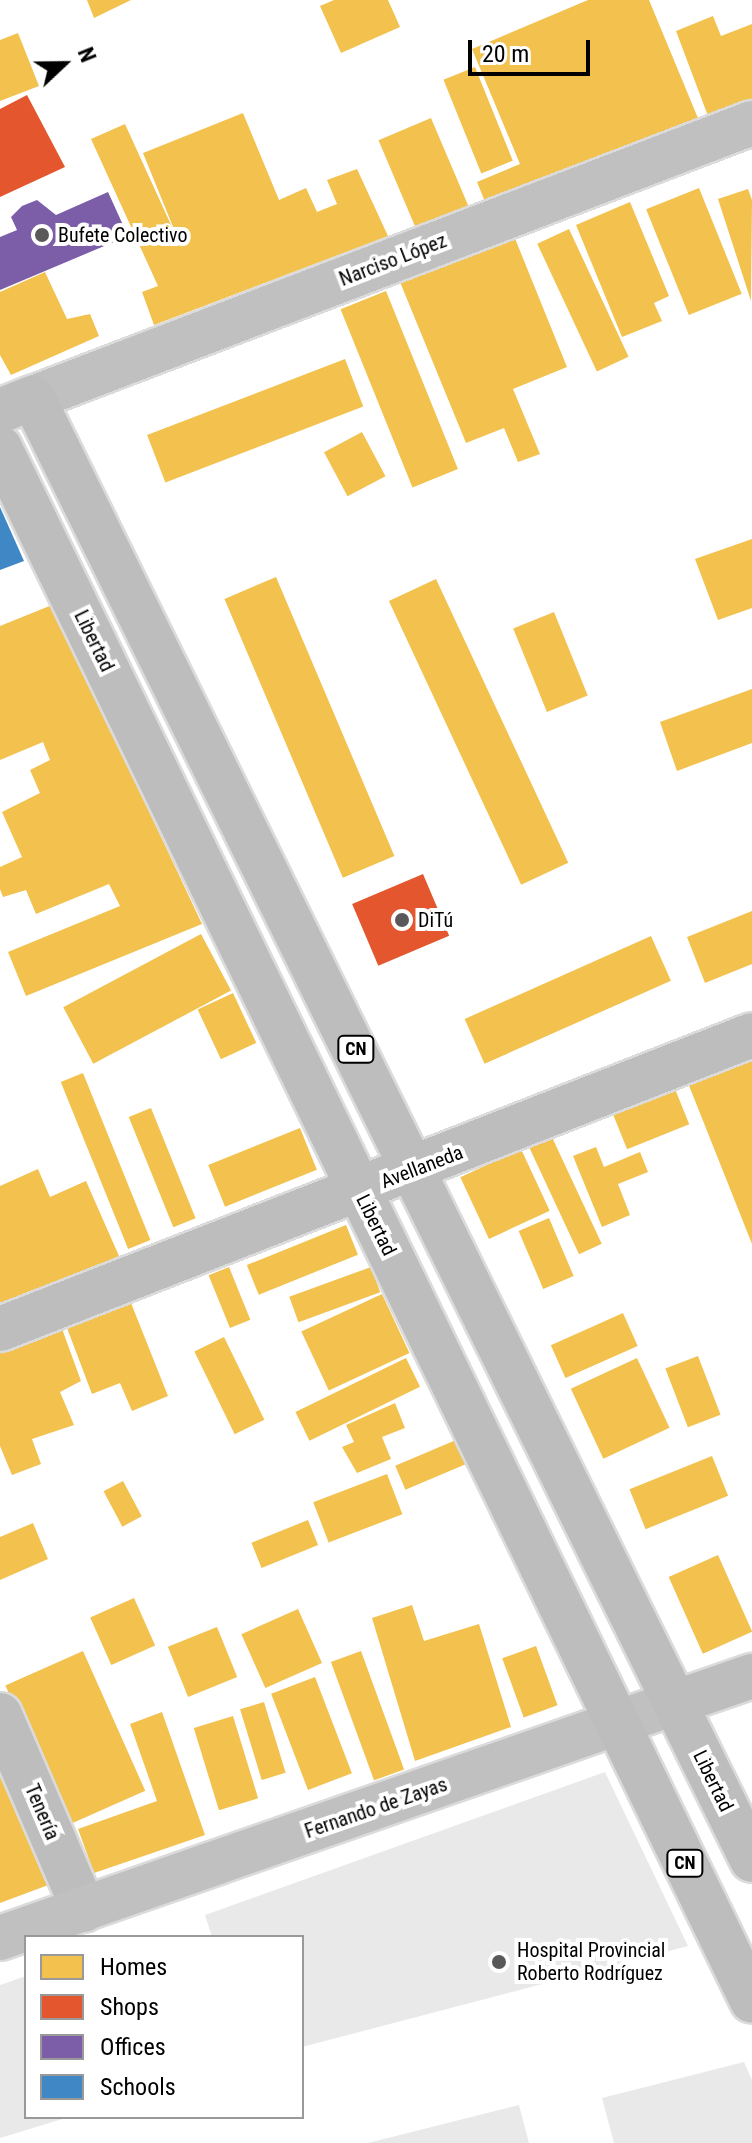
<!DOCTYPE html>
<meta charset="utf-8">
<style>
body{margin:0}
#map{position:relative;width:752px;height:2143px;overflow:hidden;background:#fff;font-family:"Roboto Condensed",sans-serif}
div>[style]{position:absolute}
.green>*{inset:0;background:#e9e9e9}
.homes>*{inset:0;background:#f2c14e;transform-origin:0 0}
.shops>*{inset:0;background:#e4572e;transform-origin:0 0}
.offices>*{inset:0;background:#7b5ea7}
.schools>*{inset:0;background:#3f88c5}
.roads{filter:drop-shadow(2px 0 #dbdbdb) drop-shadow(-2px 0 #dbdbdb) drop-shadow(0 2px #dbdbdb) drop-shadow(0 -2px #dbdbdb)}
.street>*{height:44px;margin:-22px;padding:0 22px;transform-origin:22px;border-radius:22px;background:#bdbdbd}
.secondary>*{height:44px;margin:-22px;padding:0 22px;transform-origin:22px;border-radius:22px;background:#c0c0c0}
.primary>*{height:44px;margin:-22px;padding:0 22px;transform-origin:22px;border-radius:22px;background:#bdbdbd}
.dots>*{width:22px;height:22px;translate:-50% -50%;box-sizing:border-box;border:4px solid #fff;border-radius:50%}
span{translate:-50% -50%;white-space:nowrap;text-align:center;line-height:1.15;-webkit-text-stroke:8px #fff;paint-order:stroke}
.shield-label span{padding:2px 6px;background:#fff;border:2px solid;border-radius:6px;-webkit-text-stroke-width:0}
.shield-label{font-size:18px;color:#000;font-weight:700}
.poi-label{font-size:20px;color:#000}
.left{translate:0 -50%;text-align:left}
.street-label{font-size:20px;color:#000}
.legend{position:absolute;left:24px;top:1935px;width:280px;height:184px;box-sizing:border-box;background:#fff;border:2px solid #999;margin:0;padding:10px 14px;list-style:none;font-size:24px;color:#000}
.legend li{display:flex;align-items:center;gap:16px;height:40px}
.legend b{width:40px;border:2px solid #999}
.north{position:absolute;left:24px;top:24px;width:80px;height:80px;-webkit-text-stroke:6px #fff;paint-order:stroke;rotate:68deg;font-size:22px;font-weight:700;line-height:32px;text-align:center;color:#000}
.north::after{content:'';display:block;margin:auto;width:28px;height:36px;background:#000;clip-path:polygon(50% 0,100% 100%,50% 72%,0 100%)}
.scale{position:absolute;left:468px;top:40px;width:122px;height:36px;box-sizing:border-box;border:4px solid #000;border-top:0;padding-left:10px;font-size:24px;line-height:28px;white-space:nowrap;color:#000;-webkit-text-stroke:6px #fff;paint-order:stroke}
</style>
<div id="map">
<div class="green">
<div style="clip-path:polygon(605px 1772px,688px 1946px,302px 2047px,302px 1937px,212px 1937px,205px 1915px)"></div>
<div style="clip-path:polygon(26px 1976px,26px 2117px,69px 2117px,0 2138px,0 1985px)"></div>
<div style="clip-path:polygon(744px 2062px,752px 2080px,752px 2143px,614px 2143px,602px 2098px)"></div>
<div style="clip-path:polygon(519px 2105px,529px 2143px,368px 2143px)"></div>
</div>
<div class="homes">
<div style="clip-path:polygon(87px 0,131px 0,94px 18px)"></div>
<div style="clip-path:polygon(334px 0,388px 0,400px 27px,341px 53px,320px 6px)"></div>
<div style="clip-path:polygon(588px 0,649px 0,700px 123px,488px 209px,477px 182px,520px 164px,472px 49px)"></div>
<div style="clip-path:polygon(713px 16px,721px 36px,752px 24px,752px 108px,711px 124px,676px 31px)"></div>
<div style="clip-path:polygon(18px 33px,39px 86px,0 101px,0 40px)"></div>
<div style="left:475px;top:67px;width:101px;height:34px;rotate:68deg"></div>
<div style="clip-path:polygon(243px 113px,279px 200px,306px 188px,317px 212px,337px 204px,327px 180px,357px 169px,388px 236px,154px 325px,142px 292px,158px 286px,91px 139px,125px 124px,182px 249px,143px 153px)"></div>
<div style="left:431px;top:118px;width:96px;height:57px;rotate:67deg"></div>
<div style="left:699px;top:188px;width:114px;height:57px;rotate:68deg"></div>
<div style="clip-path:polygon(748px 189px,752px 200px,751px 301px,718px 199px)"></div>
<div style="clip-path:polygon(630px 202px,669px 296px,654px 303px,662px 321px,622px 337px,576px 225px)"></div>
<div style="left:569px;top:229px;width:141px;height:35px;rotate:65deg"></div>
<div style="clip-path:polygon(514px 236px,567px 367px,513px 389px,540px 454px,518px 462px,504px 428px,466px 443px,400px 282px)"></div>
<div style="clip-path:polygon(45px 272px,67px 319px,90px 314px,99px 336px,11px 375px,0 355px,0 292px)"></div>
<div style="left:386px;top:291px;width:192px;height:49px;rotate:68deg"></div>
<div style="left:345px;top:359px;width:51px;height:212px;rotate:69deg"></div>
<div style="left:362px;top:432px;width:50px;height:43px;rotate:62deg"></div>
<div style="clip-path:polygon(752px 539px,752px 608px,718px 620px,695px 559px)"></div>
<div style="left:276px;top:577px;width:303px;height:56px;rotate:67deg"></div>
<div style="left:436px;top:579px;width:313px;height:52px;rotate:65deg"></div>
<div style="clip-path:polygon(52px 605px,202px 924px,26px 996px,8px 952px,120px 906px,109px 884px,36px 914px,26px 890px,3px 897px,0 889px,0 867px,22px 857px,2px 812px,40px 793px,30px 770px,50px 760px,43px 742px,0 760px,0 626px)"></div>
<div style="left:554px;top:612px;width:90px;height:44px;rotate:68deg"></div>
<div style="clip-path:polygon(752px 689px,752px 743px,677px 771px,660px 722px)"></div>
<div style="clip-path:polygon(752px 911px,752px 964px,705px 983px,687px 937px)"></div>
<div style="left:201px;top:934px;width:64px;height:156px;rotate:62deg"></div>
<div style="left:651px;top:936px;width:49px;height:204px;rotate:66deg"></div>
<div style="left:233px;top:993px;width:55px;height:39px;rotate:65deg"></div>
<div style="clip-path:polygon(752px 1052px,752px 1244px,686px 1078px)"></div>
<div style="left:83px;top:1073px;width:180px;height:24px;rotate:68deg"></div>
<div style="left:675px;top:1089px;width:38px;height:67px;rotate:68deg"></div>
<div style="left:151px;top:1108px;width:119px;height:24px;rotate:68deg"></div>
<div style="left:300px;top:1128px;width:45px;height:99px;rotate:68deg"></div>
<div style="left:551px;top:1135px;width:120px;height:25px;rotate:65deg"></div>
<div style="clip-path:polygon(596px 1147px,604px 1167px,640px 1152px,648px 1172px,618px 1184px,630px 1215px,602px 1227px,573px 1156px)"></div>
<div style="left:521px;top:1149px;width:68px;height:67px;rotate:65deg"></div>
<div style="clip-path:polygon(38px 1169px,50px 1197px,86px 1181px,119px 1256px,0 1308px,0 1186px)"></div>
<div style="left:549px;top:1218px;width:63px;height:33px;rotate:67deg"></div>
<div style="left:346px;top:1225px;width:32px;height:107px;rotate:68deg"></div>
<div style="left:229px;top:1267px;width:57px;height:22px;rotate:68deg"></div>
<div style="left:371px;top:1267px;width:27px;height:87px;rotate:70deg"></div>
<div style="left:382px;top:1294px;width:65px;height:89px;rotate:65deg"></div>
<div style="clip-path:polygon(131px 1303px,168px 1396px,132px 1411px,120px 1383px,92px 1394px,67px 1328px)"></div>
<div style="left:623px;top:1313px;width:36px;height:79px;rotate:66deg"></div>
<div style="clip-path:polygon(61px 1326px,81px 1381px,60px 1392px,74px 1425px,32px 1439px,41px 1464px,12px 1475px,0 1446px,0 1351px)"></div>
<div style="left:224px;top:1337px;width:92px;height:33px;rotate:64deg"></div>
<div style="left:698px;top:1356px;width:63px;height:35px;rotate:69deg"></div>
<div style="left:406px;top:1358px;width:32px;height:123px;rotate:64deg"></div>
<div style="left:637px;top:1358px;width:77px;height:73px;rotate:65deg"></div>
<div style="clip-path:polygon(395px 1403px,405px 1428px,382px 1437px,391px 1459px,357px 1473px,342px 1447px,354px 1442px,346px 1425px)"></div>
<div style="left:456px;top:1440px;width:26px;height:66px;rotate:67deg"></div>
<div style="left:712px;top:1456px;width:43px;height:89px;rotate:68deg"></div>
<div style="left:387px;top:1474px;width:43px;height:79px;rotate:69deg"></div>
<div style="left:123px;top:1481px;width:40px;height:22px;rotate:62deg"></div>
<div style="left:308px;top:1520px;width:27px;height:61px;rotate:68deg"></div>
<div style="clip-path:polygon(33px 1523px,48px 1559px,0 1580px,0 1537px)"></div>
<div style="left:718px;top:1555px;width:84px;height:54px;rotate:66deg"></div>
<div style="left:134px;top:1598px;width:52px;height:48px;rotate:66deg"></div>
<div style="clip-path:polygon(412px 1605px,424px 1641px,479px 1624px,511px 1727px,415px 1761px,372px 1618px)"></div>
<div style="left:298px;top:1609px;width:59px;height:62px;rotate:66deg"></div>
<div style="left:217px;top:1627px;width:54px;height:53px;rotate:68deg"></div>
<div style="left:536px;top:1646px;width:63px;height:36px;rotate:70deg"></div>
<div style="left:83px;top:1651px;width:153px;height:85px;rotate:66deg"></div>
<div style="left:361px;top:1651px;width:126px;height:32px;rotate:70deg"></div>
<div style="left:315px;top:1677px;width:103px;height:47px;rotate:69deg"></div>
<div style="left:264px;top:1702px;width:74px;height:25px;rotate:73deg"></div>
<div style="clip-path:polygon(162px 1712px,205px 1835px,94px 1873px,78px 1829px,157px 1801px,130px 1724px)"></div>
<div style="left:233px;top:1716px;width:86px;height:41px;rotate:73deg"></div>
<div style="clip-path:polygon(0 1752px,51px 1884px,0 1903px)"></div>
</div>
<div class="shops">
<div style="clip-path:polygon(27px 95px,65px 167px,0 197px,0 109px)"></div>
<div style="left:423px;top:874px;width:67px;height:77px;rotate:67deg"></div>
</div>
<div class="offices">
<div style="clip-path:polygon(108px 192px,128px 236px,0 290px,0 237px,17px 230px,11px 217px,22px 206px,37px 200px,56px 215px)"></div>
</div>
<div class="schools">
<div style="clip-path:polygon(0 507px,24px 561px,0 570px)"></div>
</div>
<div class="roads">
<div class="street">
<div style="left:0;top:1329px;width:807px;rotate:-21.35deg"></div>
<div style="left:674px;top:1703px;width:83px;rotate:-19.1deg"></div>
<div style="left:0;top:1715px;width:212px;rotate:66.7deg"></div>
</div>
<div class="secondary">
<div style="left:33px;top:398px;width:770px;rotate:-20.93deg"></div>
<div style="left:0;top:1938px;width:714px;rotate:-19.22deg"></div>
</div>
<div class="primary">
<div style="left:0;top:411px;width:35px;rotate:-22deg"></div>
<div style="left:33px;top:398px;width:1629px;rotate:63.81deg"></div>
<div style="left:0;top:448px;width:1725px;rotate:64.16deg"></div>
</div>
</div>
<div class="dots">
<div style="left:42px;top:235px;background:#595959"></div>
<div style="left:402px;top:920px;background:#595959"></div>
<div style="left:499px;top:1962px;background:#595959"></div>
</div>
<div class="shield-label">
<span style="left:356px;top:1049px">CN</span>
<span style="left:685px;top:1863px">CN</span>
</div>
<div class="poi-label">
<span class="left" style="left:58px;top:235px">Bufete Colectivo</span>
<span class="left" style="left:418px;top:920px">DiTú</span>
<span class="left" style="left:517px;top:1962px">Hospital Provincial<br>Roberto Rodríguez</span>
</div>
<div class="street-label">
<span style="left:393px;top:260px;rotate:-21deg">Narciso López</span>
<span style="left:94px;top:641px;rotate:64deg">Libertad</span>
<span style="left:422px;top:1167px;rotate:-21deg">Avellaneda</span>
<span style="left:376px;top:1225px;rotate:64deg">Libertad</span>
<span style="left:713px;top:1781px;rotate:64deg">Libertad</span>
<span style="left:376px;top:1808px;rotate:-19deg">Fernando de Zayas</span>
<span style="left:42px;top:1812px;rotate:67deg">Tenería</span>
</div>
<ul class="legend">
<li><b style="height:22px;background:#f2c14e"></b>Homes</li>
<li><b style="height:22px;background:#e4572e"></b>Shops</li>
<li><b style="height:22px;background:#7b5ea7"></b>Offices</li>
<li><b style="height:22px;background:#3f88c5"></b>Schools</li>
</ul>
<div class="north">N</div>
<div class="scale">20 m</div>
</div>
